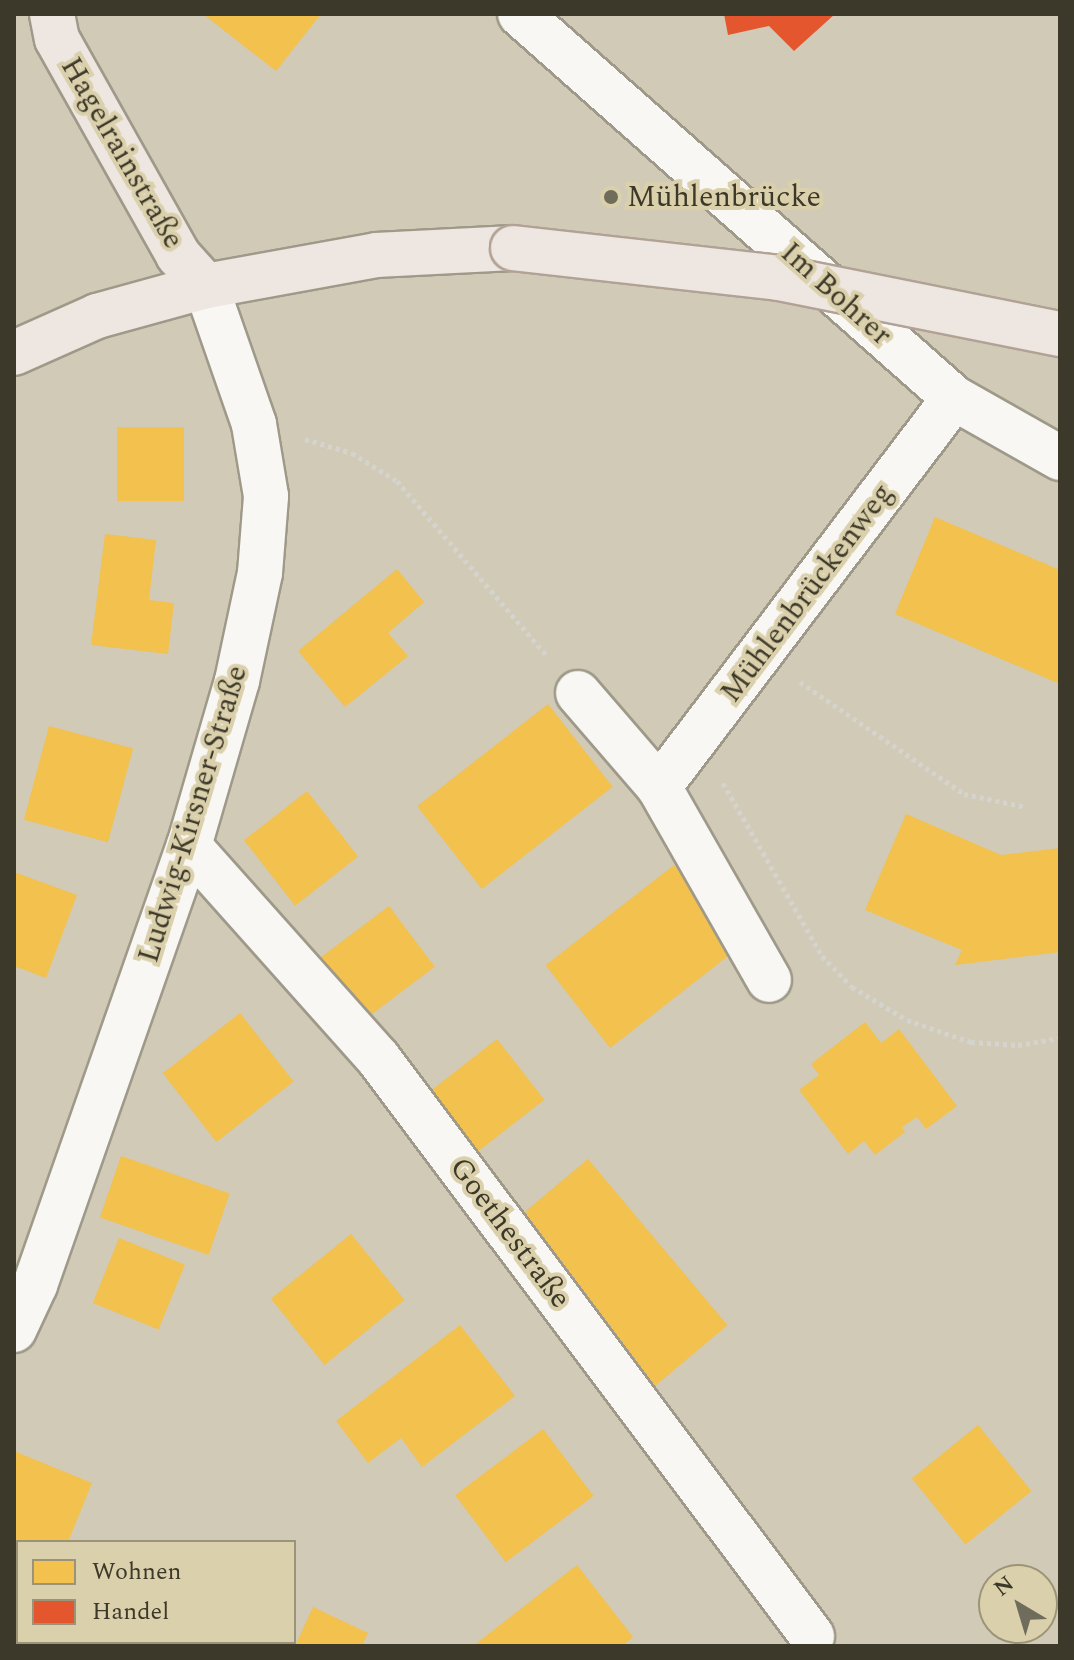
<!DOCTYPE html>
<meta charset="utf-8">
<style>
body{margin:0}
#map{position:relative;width:1074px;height:1660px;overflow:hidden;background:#d0cab6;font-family:Spectral,serif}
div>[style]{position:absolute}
.homes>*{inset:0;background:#f2c14e;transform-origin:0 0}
.shops>*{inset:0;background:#e4572e}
.path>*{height:5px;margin-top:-2.5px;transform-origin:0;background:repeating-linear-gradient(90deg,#d5d3cd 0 4px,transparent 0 8px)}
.roads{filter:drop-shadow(2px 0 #9e9989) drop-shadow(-2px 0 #9e9989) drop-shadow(0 2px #9e9989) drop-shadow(0 -2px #9e9989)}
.minor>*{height:44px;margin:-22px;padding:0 22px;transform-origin:22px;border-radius:22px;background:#f8f7f4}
.major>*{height:44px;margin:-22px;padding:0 22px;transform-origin:22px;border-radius:22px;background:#eee6e0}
.bridges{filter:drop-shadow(2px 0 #b1a295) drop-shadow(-2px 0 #b1a295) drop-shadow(0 2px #b1a295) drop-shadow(0 -2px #b1a295)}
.major-bridge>*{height:44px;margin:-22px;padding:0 22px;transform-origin:22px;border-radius:22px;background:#eee6e0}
.dots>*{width:22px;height:22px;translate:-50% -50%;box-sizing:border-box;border:4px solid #dbd0ac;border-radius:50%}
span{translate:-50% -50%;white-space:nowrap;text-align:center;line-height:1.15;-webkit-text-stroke:8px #dbd0ac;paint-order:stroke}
.street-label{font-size:30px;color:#3d392a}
.poi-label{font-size:30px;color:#3d392a}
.left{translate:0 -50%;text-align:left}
.frame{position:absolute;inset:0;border:16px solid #3d392a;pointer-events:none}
.legend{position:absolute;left:16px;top:1540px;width:280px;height:104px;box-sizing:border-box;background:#dbd0ac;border:2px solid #9c9478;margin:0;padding:10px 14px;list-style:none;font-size:24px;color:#3d392a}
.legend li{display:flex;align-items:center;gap:16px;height:40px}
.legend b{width:40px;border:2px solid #9c9478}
.north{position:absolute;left:978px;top:1564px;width:80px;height:80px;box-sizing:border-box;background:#dbd0ac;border:2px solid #9c9478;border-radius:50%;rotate:322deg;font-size:22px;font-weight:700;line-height:32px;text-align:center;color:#3d392a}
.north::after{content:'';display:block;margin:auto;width:28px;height:36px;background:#706c5b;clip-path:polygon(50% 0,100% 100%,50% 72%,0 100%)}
</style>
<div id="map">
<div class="homes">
<div style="clip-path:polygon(203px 14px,321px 14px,276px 71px)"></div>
<div style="left:117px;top:427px;width:67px;height:74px"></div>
<div style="clip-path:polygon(935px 517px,1060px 570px,1060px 684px,895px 614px)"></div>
<div style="clip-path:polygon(105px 534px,156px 540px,149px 600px,174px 603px,168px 654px,91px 645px)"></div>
<div style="clip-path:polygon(397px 569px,424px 602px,388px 633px,408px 656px,345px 707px,298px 651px)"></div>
<div style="left:548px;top:704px;width:105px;height:166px;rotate:52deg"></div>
<div style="left:49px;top:726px;width:87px;height:97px;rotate:15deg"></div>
<div style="left:307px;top:791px;width:83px;height:80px;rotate:52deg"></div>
<div style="clip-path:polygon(906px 814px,1001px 855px,1060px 848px,1060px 952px,955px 965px,962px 950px,865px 910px)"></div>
<div style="left:674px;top:865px;width:105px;height:163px;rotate:52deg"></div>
<div style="clip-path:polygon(14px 872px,77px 895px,46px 978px,14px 966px)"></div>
<div style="left:389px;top:906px;width:76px;height:89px;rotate:53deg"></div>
<div style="left:240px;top:1013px;width:87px;height:98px;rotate:52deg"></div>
<div style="clip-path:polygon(865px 1022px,881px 1043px,899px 1029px,957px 1106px,926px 1129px,917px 1117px,902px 1127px,905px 1132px,875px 1155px,864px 1141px,848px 1154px,799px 1090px,819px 1075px,811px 1064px)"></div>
<div style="left:497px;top:1039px;width:77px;height:98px;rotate:52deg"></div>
<div style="left:121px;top:1156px;width:115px;height:65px;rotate:19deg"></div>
<div style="left:588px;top:1159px;width:217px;height:102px;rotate:50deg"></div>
<div style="left:351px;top:1234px;width:85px;height:103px;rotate:51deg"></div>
<div style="left:119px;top:1238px;width:71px;height:70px;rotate:22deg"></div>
<div style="clip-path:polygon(460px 1325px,515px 1396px,422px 1467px,401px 1438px,368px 1463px,336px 1421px)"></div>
<div style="left:978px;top:1425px;width:85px;height:85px;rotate:51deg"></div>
<div style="left:543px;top:1429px;width:84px;height:110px;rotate:53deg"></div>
<div style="clip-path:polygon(14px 1451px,92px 1483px,68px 1542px,18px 1542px,18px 1551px,14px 1549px)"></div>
<div style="clip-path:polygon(577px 1565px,633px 1637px,622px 1646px,473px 1646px)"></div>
<div style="clip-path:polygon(313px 1607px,368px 1633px,362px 1646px,295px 1646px)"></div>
</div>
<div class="shops">
<div style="clip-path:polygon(724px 14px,835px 14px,794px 51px,769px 26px,728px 35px)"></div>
</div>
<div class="path">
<div style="left:305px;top:439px;width:49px;rotate:16.6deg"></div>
<div style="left:352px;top:453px;width:53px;rotate:31.9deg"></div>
<div style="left:397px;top:481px;width:232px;rotate:49.4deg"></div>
<div style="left:800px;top:682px;width:199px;rotate:34.3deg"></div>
<div style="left:964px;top:794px;width:63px;rotate:11.8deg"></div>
<div style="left:723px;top:783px;width:199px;rotate:60.2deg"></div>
<div style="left:822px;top:956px;width:43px;rotate:45.9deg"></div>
<div style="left:852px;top:987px;width:64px;rotate:31deg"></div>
<div style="left:907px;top:1020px;width:68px;rotate:19deg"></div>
<div style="left:971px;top:1042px;width:47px;rotate:3.7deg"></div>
<div style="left:1018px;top:1045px;width:43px;rotate:-9.5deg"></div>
</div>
<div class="roads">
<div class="minor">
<div style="left:520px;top:14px;width:579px;rotate:41.5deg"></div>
<div style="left:954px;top:398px;width:122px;rotate:29.5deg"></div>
<div style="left:578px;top:693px;width:124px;rotate:49.2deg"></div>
<div style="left:659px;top:787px;width:222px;rotate:60.3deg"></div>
<div style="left:659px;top:787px;width:488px;rotate:-52.8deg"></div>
<div style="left:189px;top:846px;width:284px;rotate:48.3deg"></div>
<div style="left:378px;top:1058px;width:723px;rotate:53.1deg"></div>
<div style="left:14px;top:1330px;width:50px;rotate:-65deg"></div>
<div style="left:35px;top:1285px;width:465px;rotate:-70.7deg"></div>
<div style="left:189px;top:846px;width:172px;rotate:-73.8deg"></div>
<div style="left:237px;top:681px;width:110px;rotate:-78deg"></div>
<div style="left:260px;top:573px;width:77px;rotate:-85.5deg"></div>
<div style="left:266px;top:496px;width:73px;rotate:-99.5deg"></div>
<div style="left:254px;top:424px;width:146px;rotate:-109.2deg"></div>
</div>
<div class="major">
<div style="left:52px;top:14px;width:25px;rotate:79deg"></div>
<div style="left:57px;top:39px;width:248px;rotate:60.7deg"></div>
<div style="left:178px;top:255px;width:42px;rotate:47.9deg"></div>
<div style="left:14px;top:353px;width:91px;rotate:-24deg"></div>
<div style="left:97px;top:316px;width:113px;rotate:-15.4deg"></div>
<div style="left:206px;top:286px;width:173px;rotate:-10.3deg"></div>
<div style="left:376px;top:255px;width:137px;rotate:-2.9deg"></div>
</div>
</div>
<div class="bridges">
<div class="major-bridge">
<div style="left:513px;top:248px;width:268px;rotate:6.4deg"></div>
<div style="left:779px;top:278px;width:287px;rotate:11.3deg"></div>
</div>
</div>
<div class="dots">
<div style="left:611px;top:197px;background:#706c5b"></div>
</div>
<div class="street-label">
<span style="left:122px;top:153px;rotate:60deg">Hagelrainstraße</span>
<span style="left:836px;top:294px;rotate:42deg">Im Bohrer</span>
<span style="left:807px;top:593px;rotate:-53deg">Mühlenbrückenweg</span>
<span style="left:193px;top:814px;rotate:-73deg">Ludwig-Kirsner-Straße</span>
<span style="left:510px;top:1233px;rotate:53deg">Goethestraße</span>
</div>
<div class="poi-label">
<span class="left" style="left:627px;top:197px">Mühlenbrücke</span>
</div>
<div class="frame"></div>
<ul class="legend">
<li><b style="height:22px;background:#f2c14e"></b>Wohnen</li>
<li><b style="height:22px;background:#e4572e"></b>Handel</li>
</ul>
<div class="north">N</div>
</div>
